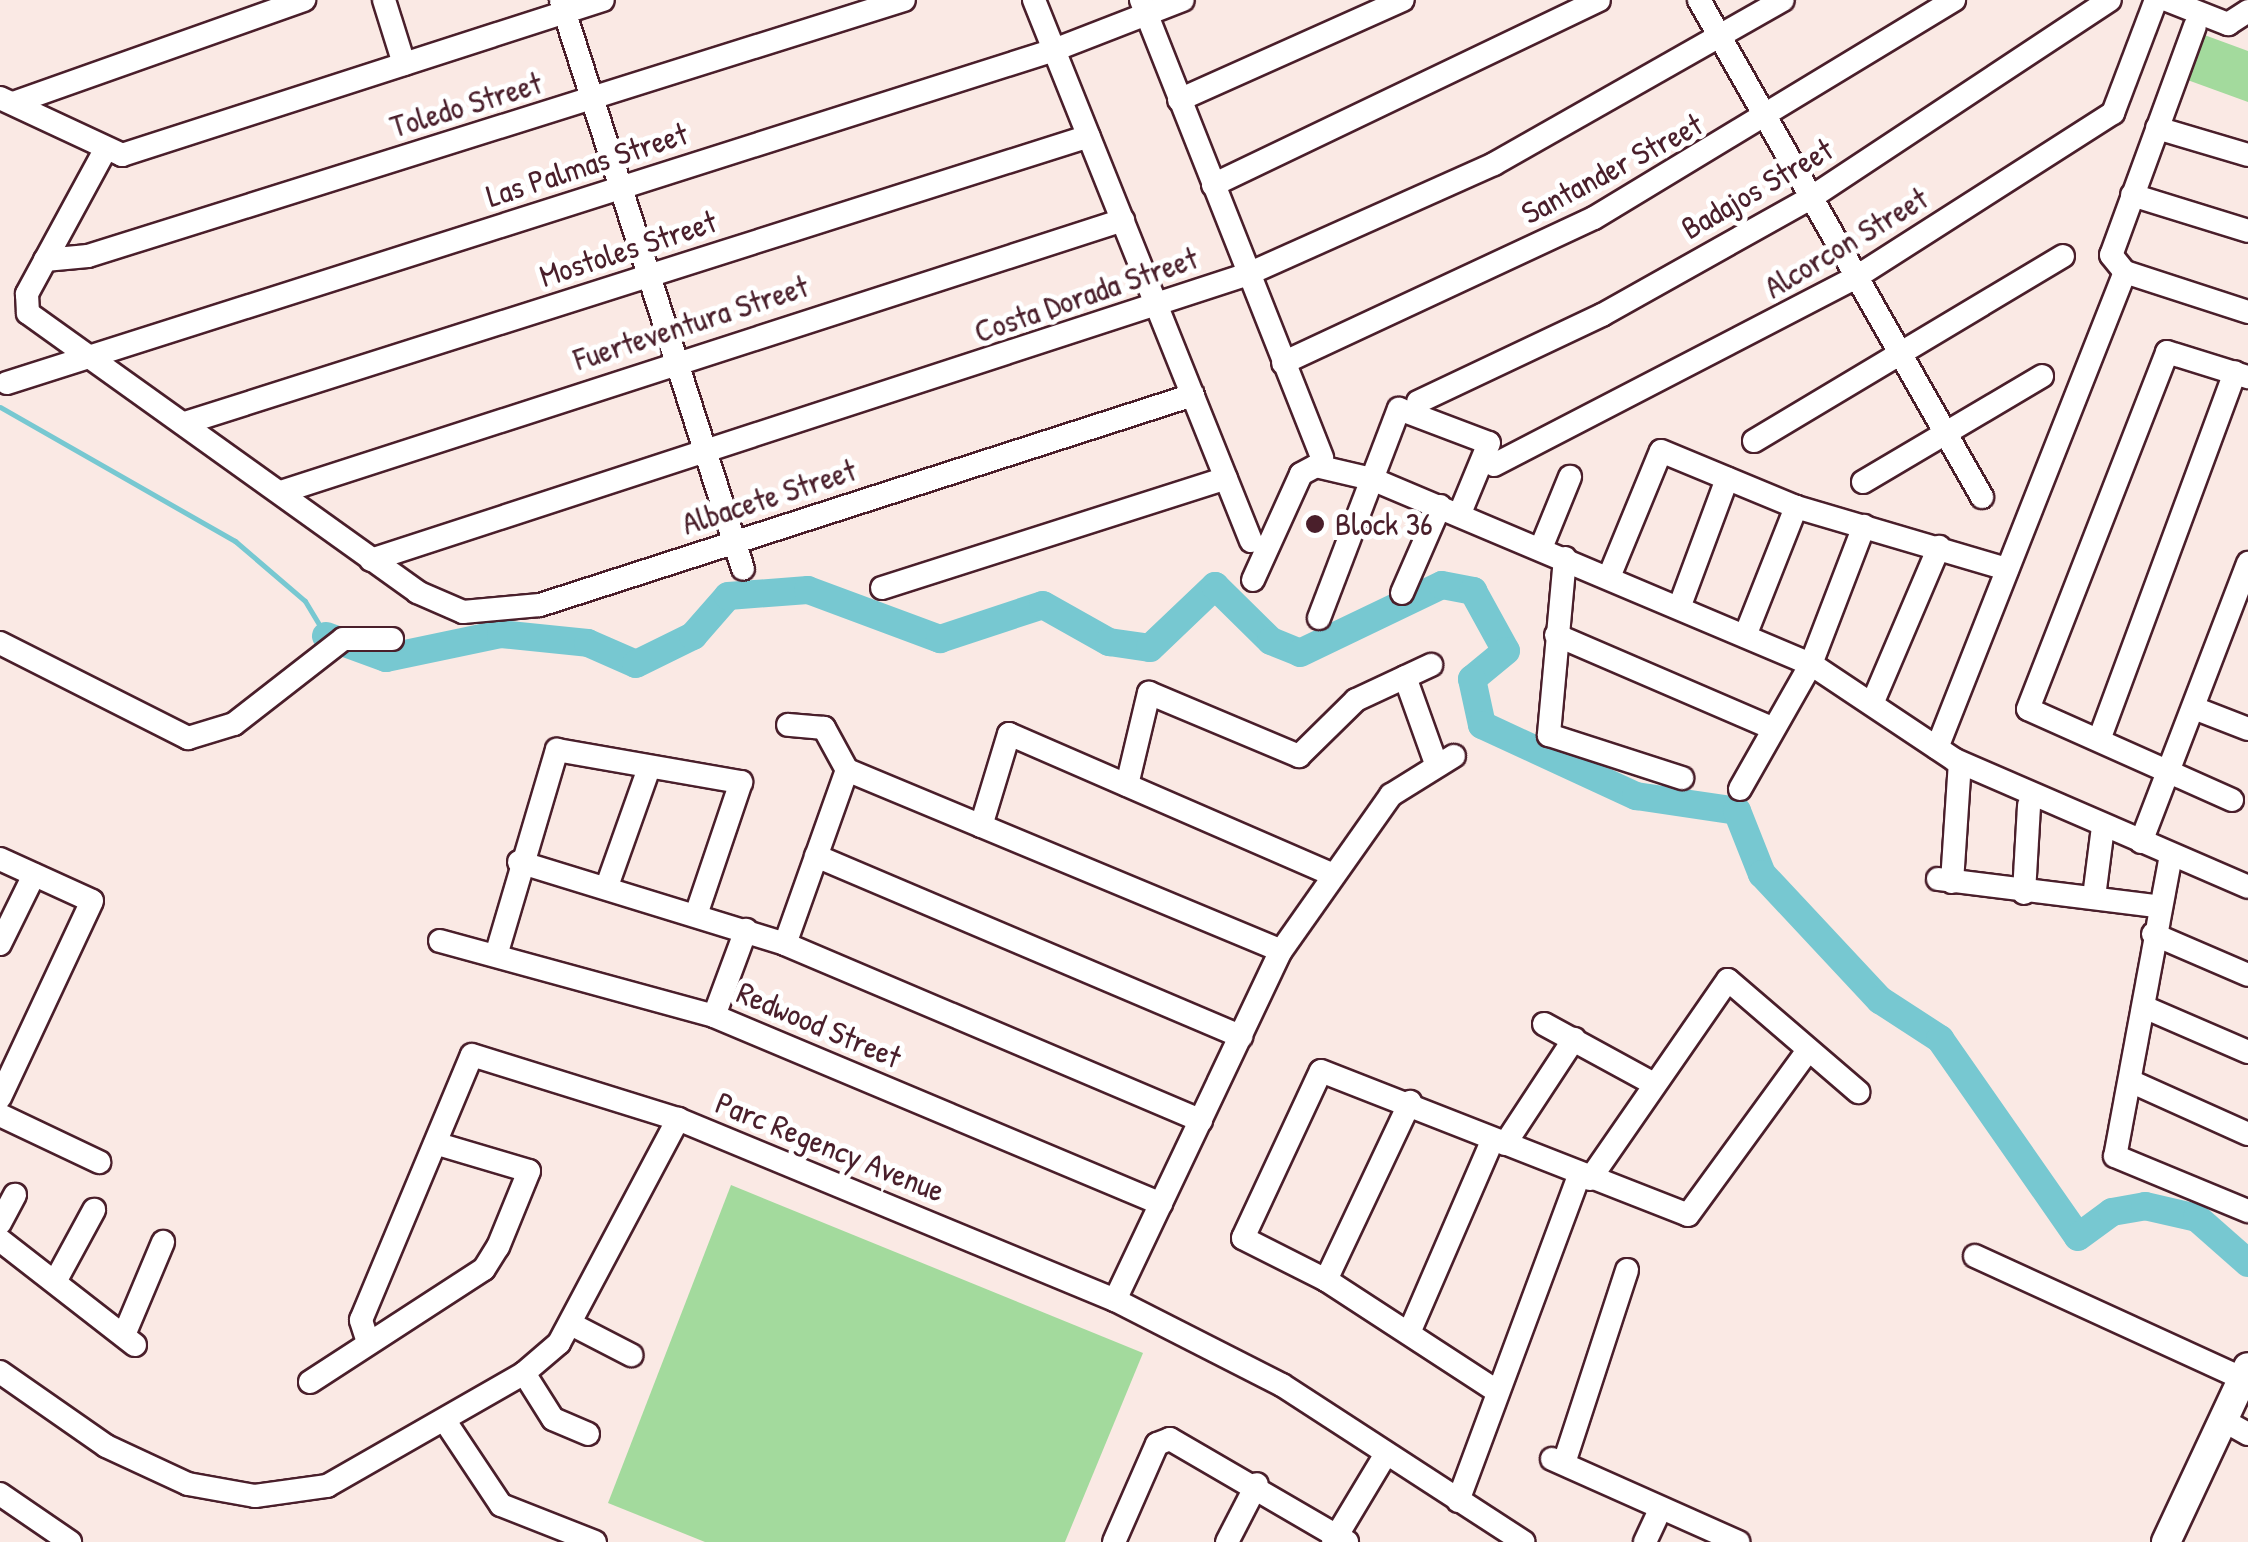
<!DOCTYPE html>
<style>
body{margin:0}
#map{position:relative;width:2248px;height:1542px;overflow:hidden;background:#fae9e4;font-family:"Patrick Hand",sans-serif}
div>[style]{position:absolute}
.green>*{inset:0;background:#a3da9d}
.stream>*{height:5px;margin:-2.5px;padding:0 2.5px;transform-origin:2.5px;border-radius:2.5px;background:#77c8d1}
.river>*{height:28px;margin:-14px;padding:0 14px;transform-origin:14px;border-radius:14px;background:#77c8d1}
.roads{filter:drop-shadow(2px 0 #4a1f2b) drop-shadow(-2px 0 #4a1f2b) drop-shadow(0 2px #4a1f2b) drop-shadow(0 -2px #4a1f2b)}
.minor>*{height:22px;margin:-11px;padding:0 11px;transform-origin:11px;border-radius:11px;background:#fff}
.major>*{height:28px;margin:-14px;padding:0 14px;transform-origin:14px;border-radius:14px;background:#fff}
.dots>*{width:28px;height:28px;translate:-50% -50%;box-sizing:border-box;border:5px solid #fff;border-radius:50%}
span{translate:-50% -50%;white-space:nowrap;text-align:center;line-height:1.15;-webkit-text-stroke:10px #fff;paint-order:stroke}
.street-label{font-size:32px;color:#4a1f2b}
.poi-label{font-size:32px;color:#4a1f2b}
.left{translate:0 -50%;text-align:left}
</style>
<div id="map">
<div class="green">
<div style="clip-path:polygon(2199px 33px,2248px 51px,2248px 102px,2182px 78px)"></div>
<div style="clip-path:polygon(731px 1185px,1143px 1353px,1065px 1542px,705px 1542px,608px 1503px)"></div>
</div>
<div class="stream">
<div style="left:0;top:407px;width:271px;rotate:29.7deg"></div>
<div style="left:235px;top:541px;width:92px;rotate:40.6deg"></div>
<div style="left:305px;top:601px;width:41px;rotate:59deg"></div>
</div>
<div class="river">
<div style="left:326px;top:636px;width:64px;rotate:20.1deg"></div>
<div style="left:386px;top:658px;width:117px;rotate:-11.8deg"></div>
<div style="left:501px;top:634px;width:87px;rotate:5.9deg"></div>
<div style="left:588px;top:643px;width:52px;rotate:23.6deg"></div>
<div style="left:636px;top:664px;width:64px;rotate:-26.2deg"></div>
<div style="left:693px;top:636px;width:53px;rotate:-48.8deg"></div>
<div style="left:728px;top:596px;width:80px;rotate:-4.3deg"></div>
<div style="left:808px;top:590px;width:141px;rotate:20.4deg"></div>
<div style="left:940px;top:639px;width:108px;rotate:-18.3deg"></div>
<div style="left:1043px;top:605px;width:76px;rotate:29.3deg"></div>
<div style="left:1109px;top:642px;width:41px;rotate:8.3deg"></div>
<div style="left:1150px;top:648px;width:90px;rotate:-43.6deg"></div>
<div style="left:1215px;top:586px;width:78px;rotate:44.5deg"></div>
<div style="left:1271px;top:641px;width:31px;rotate:22deg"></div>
<div style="left:1300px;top:653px;width:157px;rotate:-25.6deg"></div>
<div style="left:1442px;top:585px;width:32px;rotate:11deg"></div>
<div style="left:1473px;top:591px;width:68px;rotate:61.2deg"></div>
<div style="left:1506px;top:651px;width:44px;rotate:140.5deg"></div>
<div style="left:1472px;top:679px;width:47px;rotate:77.7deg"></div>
<div style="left:1482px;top:725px;width:170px;rotate:24.8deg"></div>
<div style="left:1636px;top:796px;width:102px;rotate:8.4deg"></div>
<div style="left:1737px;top:811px;width:68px;rotate:68.4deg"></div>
<div style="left:1762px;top:874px;width:173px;rotate:46.9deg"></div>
<div style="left:1880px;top:1000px;width:72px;rotate:33deg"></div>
<div style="left:1940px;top:1039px;width:241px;rotate:55.1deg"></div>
<div style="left:2078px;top:1237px;width:42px;rotate:-36.3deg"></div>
<div style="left:2112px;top:1212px;width:34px;rotate:-10deg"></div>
<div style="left:2145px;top:1206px;width:53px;rotate:13deg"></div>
<div style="left:2197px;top:1218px;width:68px;rotate:41.4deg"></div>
</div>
<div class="roads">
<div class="minor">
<div style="left:384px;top:0;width:67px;rotate:72.6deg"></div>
<div style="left:1034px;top:0;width:583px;rotate:68.14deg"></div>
<div style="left:1141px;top:0;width:492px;rotate:68.4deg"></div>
<div style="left:1699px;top:0;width:572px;rotate:60.34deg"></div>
<div style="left:2167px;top:0;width:66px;rotate:21.5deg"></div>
<div style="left:2228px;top:24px;width:24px;rotate:-33deg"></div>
<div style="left:561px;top:1px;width:596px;rotate:72.23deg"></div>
<div style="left:2195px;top:26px;width:244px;rotate:110.1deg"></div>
<div style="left:2111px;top:255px;width:22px;rotate:51deg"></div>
<div style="left:2125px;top:272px;width:129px;rotate:18deg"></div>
<div style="left:0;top:98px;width:135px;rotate:25deg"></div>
<div style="left:122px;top:155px;width:505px;rotate:-17.86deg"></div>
<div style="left:1179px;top:100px;width:245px;rotate:-24.1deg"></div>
<div style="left:13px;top:103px;width:309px;rotate:-19.5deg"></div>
<div style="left:2157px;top:128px;width:95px;rotate:16.5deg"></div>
<div style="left:104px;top:152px;width:162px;rotate:118.5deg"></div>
<div style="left:27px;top:294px;width:19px;rotate:87deg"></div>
<div style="left:28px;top:313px;width:479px;rotate:35.6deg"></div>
<div style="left:417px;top:592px;width:50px;rotate:23.5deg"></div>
<div style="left:463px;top:612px;width:77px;rotate:-5.2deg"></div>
<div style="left:540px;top:605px;width:686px;rotate:-17.83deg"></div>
<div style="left:1213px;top:185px;width:428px;rotate:-25.6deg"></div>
<div style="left:2132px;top:195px;width:121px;rotate:17.2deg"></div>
<div style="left:45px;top:260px;width:43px;rotate:-5.3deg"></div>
<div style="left:88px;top:256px;width:855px;rotate:-17.42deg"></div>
<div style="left:1283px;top:363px;width:343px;rotate:-25deg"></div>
<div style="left:1594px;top:218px;width:421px;rotate:-31.2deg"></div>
<div style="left:7px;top:383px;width:1099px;rotate:-17.64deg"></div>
<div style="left:1054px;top:50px;width:138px;rotate:-21.2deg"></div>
<div style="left:1418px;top:402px;width:204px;rotate:-25.3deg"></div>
<div style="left:1602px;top:315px;width:241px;rotate:-29.3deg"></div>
<div style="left:1812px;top:197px;width:357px;rotate:-33.5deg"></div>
<div style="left:185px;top:423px;width:948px;rotate:-17.61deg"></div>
<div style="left:1754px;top:441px;width:360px;rotate:-30.9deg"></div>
<div style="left:1494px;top:465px;width:410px;rotate:-27.4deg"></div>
<div style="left:1858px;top:276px;width:303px;rotate:-32.6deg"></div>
<div style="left:2113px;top:113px;width:121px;rotate:-69.2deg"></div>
<div style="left:1863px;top:482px;width:208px;rotate:-30.6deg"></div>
<div style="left:281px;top:492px;width:885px;rotate:-17.9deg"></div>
<div style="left:1541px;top:548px;width:77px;rotate:-67.8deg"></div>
<div style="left:1565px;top:558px;width:178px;rotate:95.2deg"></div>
<div style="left:1549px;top:735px;width:140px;rotate:17.9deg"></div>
<div style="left:371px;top:560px;width:922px;rotate:-18.06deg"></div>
<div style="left:1248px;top:274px;width:269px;rotate:-24.1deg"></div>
<div style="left:1494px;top:164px;width:332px;rotate:-29.6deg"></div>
<div style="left:1609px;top:577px;width:136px;rotate:-67.6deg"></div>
<div style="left:1661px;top:451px;width:146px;rotate:22.5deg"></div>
<div style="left:1796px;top:507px;width:220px;rotate:16.4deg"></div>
<div style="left:1253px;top:580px;width:116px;rotate:-65.6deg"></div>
<div style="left:1301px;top:474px;width:17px;rotate:-28deg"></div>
<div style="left:1316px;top:466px;width:57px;rotate:13.1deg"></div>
<div style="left:1372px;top:479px;width:476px;rotate:22.9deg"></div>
<div style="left:1811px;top:664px;width:173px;rotate:33.7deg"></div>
<div style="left:1955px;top:760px;width:319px;rotate:23.4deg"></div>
<div style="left:882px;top:588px;width:361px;rotate:-17.7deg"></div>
<div style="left:1402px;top:593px;width:95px;rotate:-66.4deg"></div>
<div style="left:1679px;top:608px;width:138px;rotate:-69.6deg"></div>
<div style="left:1319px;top:618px;width:224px;rotate:-69.1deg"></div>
<div style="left:1399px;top:409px;width:96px;rotate:20.7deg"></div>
<div style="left:1489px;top:443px;width:76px;rotate:112.5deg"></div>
<div style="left:1556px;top:635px;width:237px;rotate:23.3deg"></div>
<div style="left:1745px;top:636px;width:139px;rotate:-68.4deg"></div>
<div style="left:0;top:643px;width:211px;rotate:26.8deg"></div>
<div style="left:188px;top:738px;width:48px;rotate:-16.9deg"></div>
<div style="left:234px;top:724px;width:138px;rotate:-37.9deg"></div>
<div style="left:343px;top:639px;width:49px"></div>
<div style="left:1405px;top:677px;width:89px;rotate:70.3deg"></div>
<div style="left:1872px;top:704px;width:171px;rotate:-66.9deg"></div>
<div style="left:2194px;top:708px;width:58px;rotate:21.3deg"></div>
<div style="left:2099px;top:740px;width:392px;rotate:-69.7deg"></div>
<div style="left:1937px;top:748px;width:512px;rotate:-68.45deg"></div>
<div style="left:847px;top:770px;width:470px;rotate:22.6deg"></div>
<div style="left:1127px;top:785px;width:95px;rotate:-76.6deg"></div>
<div style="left:1149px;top:693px;width:163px;rotate:22.8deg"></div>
<div style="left:1299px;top:756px;width:80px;rotate:-44.5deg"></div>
<div style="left:1356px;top:700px;width:83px;rotate:-25deg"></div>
<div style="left:1740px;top:789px;width:144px;rotate:-60.4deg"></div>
<div style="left:1811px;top:664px;width:148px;rotate:-69deg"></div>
<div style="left:2232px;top:800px;width:223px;rotate:-156deg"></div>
<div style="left:2028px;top:709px;width:383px;rotate:-68.7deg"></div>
<div style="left:2167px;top:352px;width:85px;rotate:17.2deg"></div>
<div style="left:981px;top:826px;width:96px;rotate:-73.1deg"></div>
<div style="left:1009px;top:734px;width:351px;rotate:23.5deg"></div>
<div style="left:2141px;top:842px;width:299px;rotate:-69deg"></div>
<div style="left:2171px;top:855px;width:306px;rotate:100.5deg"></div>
<div style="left:2115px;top:1156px;width:144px;rotate:22.5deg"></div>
<div style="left:816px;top:856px;width:462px;rotate:23deg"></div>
<div style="left:0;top:859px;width:101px;rotate:24.5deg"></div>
<div style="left:92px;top:901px;width:217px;rotate:115.1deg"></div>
<div style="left:519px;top:862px;width:278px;rotate:17.1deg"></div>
<div style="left:785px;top:944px;width:452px;rotate:23deg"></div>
<div style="left:1938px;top:879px;width:219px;rotate:7.1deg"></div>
<div style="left:1952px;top:882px;width:119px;rotate:-86.2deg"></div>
<div style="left:607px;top:886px;width:125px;rotate:-70.4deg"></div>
<div style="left:2024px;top:893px;width:88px;rotate:-86.7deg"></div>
<div style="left:2094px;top:897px;width:71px;rotate:-82.7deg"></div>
<div style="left:2153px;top:934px;width:103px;rotate:23.3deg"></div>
<div style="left:440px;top:941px;width:284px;rotate:15.3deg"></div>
<div style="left:714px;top:1016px;width:485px;rotate:22.8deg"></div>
<div style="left:0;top:944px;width:77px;rotate:-63.8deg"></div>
<div style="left:785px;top:944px;width:185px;rotate:-70.4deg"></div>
<div style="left:847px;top:770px;width:48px;rotate:-118.7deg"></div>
<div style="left:824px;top:728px;width:36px;rotate:-175deg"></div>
<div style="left:497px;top:952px;width:211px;rotate:-73.5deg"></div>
<div style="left:557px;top:750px;width:187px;rotate:9.9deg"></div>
<div style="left:741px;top:782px;width:137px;rotate:108.7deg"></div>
<div style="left:2144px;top:1007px;width:113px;rotate:23.4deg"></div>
<div style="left:714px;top:1016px;width:92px;rotate:-69.6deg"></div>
<div style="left:1544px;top:1024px;width:125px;rotate:28.6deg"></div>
<div style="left:2130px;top:1081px;width:129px;rotate:24.2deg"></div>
<div style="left:0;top:1115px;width:110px;rotate:25.4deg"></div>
<div style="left:1505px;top:1144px;width:126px;rotate:-56.7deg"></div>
<div style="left:1590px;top:1179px;width:242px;rotate:-55.3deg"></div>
<div style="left:1728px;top:980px;width:172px;rotate:40.7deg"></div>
<div style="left:0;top:1223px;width:32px;rotate:-62deg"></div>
<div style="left:0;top:1240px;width:171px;rotate:37.9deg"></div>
<div style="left:1975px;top:1256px;width:294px;rotate:24.6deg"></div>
<div style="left:56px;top:1280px;width:80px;rotate:-61.5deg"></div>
<div style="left:1326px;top:1280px;width:197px;rotate:-64.7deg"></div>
<div style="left:1115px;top:1300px;width:386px;rotate:-64.6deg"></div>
<div style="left:1281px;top:951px;width:191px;rotate:-54.8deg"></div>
<div style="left:1391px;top:795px;width:74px;rotate:-31.8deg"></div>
<div style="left:571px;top:1324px;width:68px;rotate:27.3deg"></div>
<div style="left:1409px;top:1333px;width:211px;rotate:-66.6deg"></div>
<div style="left:124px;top:1335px;width:101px;rotate:-67.2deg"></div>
<div style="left:367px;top:1339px;width:20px;rotate:-108deg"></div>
<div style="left:361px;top:1320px;width:287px;rotate:-67.3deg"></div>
<div style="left:472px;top:1055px;width:216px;rotate:17.3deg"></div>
<div style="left:0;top:1372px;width:129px;rotate:34.9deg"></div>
<div style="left:106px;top:1446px;width:90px;rotate:24.9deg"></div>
<div style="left:188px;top:1484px;width:68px;rotate:10.2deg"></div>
<div style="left:255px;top:1496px;width:73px;rotate:-7.9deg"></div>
<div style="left:327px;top:1486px;width:227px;rotate:-29.8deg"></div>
<div style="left:524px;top:1373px;width:46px;rotate:-40.6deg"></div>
<div style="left:559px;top:1343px;width:254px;rotate:-62deg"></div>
<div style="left:678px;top:1119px;width:473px;rotate:22.5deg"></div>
<div style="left:1115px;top:1300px;width:187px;rotate:27deg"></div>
<div style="left:1282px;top:1385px;width:288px;rotate:33deg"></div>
<div style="left:524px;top:1373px;width:54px;rotate:57.8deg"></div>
<div style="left:553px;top:1419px;width:38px;rotate:23deg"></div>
<div style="left:310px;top:1382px;width:207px;rotate:-33deg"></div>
<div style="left:484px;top:1269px;width:26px;rotate:-58deg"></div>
<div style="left:498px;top:1247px;width:82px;rotate:-67.8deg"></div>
<div style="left:529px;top:1171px;width:95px;rotate:-163.5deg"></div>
<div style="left:1495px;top:1390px;width:202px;rotate:-146.9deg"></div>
<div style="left:1326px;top:1280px;width:93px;rotate:-153.2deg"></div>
<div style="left:1243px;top:1238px;width:184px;rotate:-65deg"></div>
<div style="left:1321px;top:1071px;width:394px;rotate:21.4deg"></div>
<div style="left:1688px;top:1215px;width:202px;rotate:-53.9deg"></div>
<div style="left:2221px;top:1419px;width:31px;rotate:29deg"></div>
<div style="left:445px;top:1421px;width:101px;rotate:56.3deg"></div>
<div style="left:501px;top:1505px;width:101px;rotate:21.5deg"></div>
<div style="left:1552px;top:1459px;width:204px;rotate:24deg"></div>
<div style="left:1564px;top:1463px;width:203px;rotate:-71.9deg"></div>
<div style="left:0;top:1494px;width:85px;rotate:34.4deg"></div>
<div style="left:1458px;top:1501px;width:347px;rotate:-69.6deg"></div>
<div style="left:1114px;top:1542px;width:107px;rotate:-66.3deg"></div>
<div style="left:1157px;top:1444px;width:14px;rotate:-21deg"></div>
<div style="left:1170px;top:1439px;width:205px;rotate:30.2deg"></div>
<div style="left:1227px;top:1542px;width:65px;rotate:-62.7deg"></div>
<div style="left:1333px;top:1542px;width:99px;rotate:-59deg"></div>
<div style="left:1645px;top:1542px;width:33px;rotate:-65deg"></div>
</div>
<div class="major">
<div style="left:2166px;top:1542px;width:193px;rotate:-64.9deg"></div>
</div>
</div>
<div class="dots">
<div style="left:1315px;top:524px;background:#4a1f2b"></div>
</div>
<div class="street-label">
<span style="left:466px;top:105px;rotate:-17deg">Toledo Street</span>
<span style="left:587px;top:165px;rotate:-18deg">Las Palmas Street</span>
<span style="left:1612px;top:169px;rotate:-28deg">Santander Street</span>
<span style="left:1757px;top:189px;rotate:-30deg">Badajos Street</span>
<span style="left:1846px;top:243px;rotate:-31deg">Alcorcon Street</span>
<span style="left:628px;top:249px;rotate:-18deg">Mostoles Street</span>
<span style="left:1086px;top:295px;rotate:-19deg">Costa Dorada Street</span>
<span style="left:691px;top:323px;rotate:-18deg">Fuerteventura Street</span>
<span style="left:769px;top:497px;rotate:-18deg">Albacete Street</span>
<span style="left:819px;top:1025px;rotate:23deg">Redwood Street</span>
<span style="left:830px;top:1147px;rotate:22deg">Parc Regency Avenue</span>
</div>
<div class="poi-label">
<span class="left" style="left:1335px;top:524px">Block 36</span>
</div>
</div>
